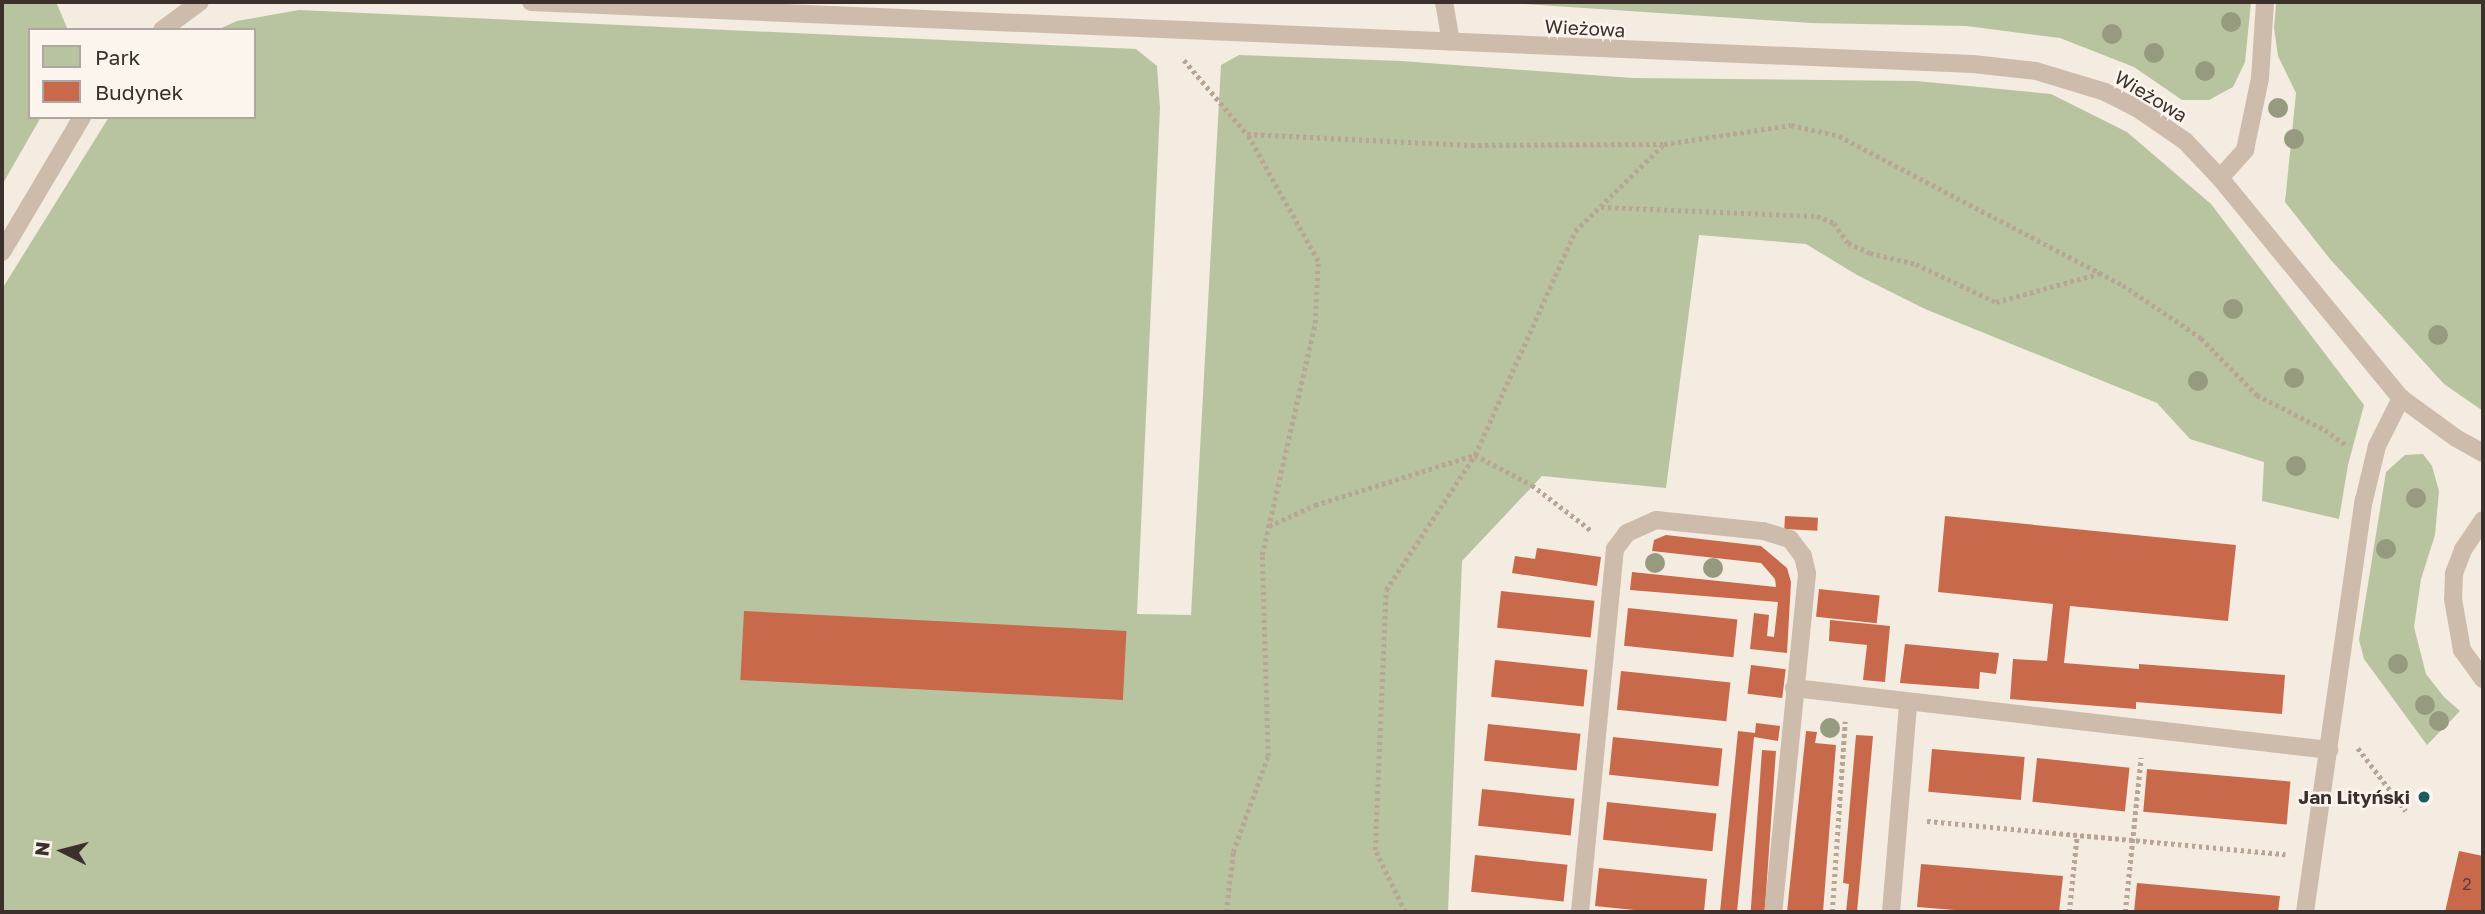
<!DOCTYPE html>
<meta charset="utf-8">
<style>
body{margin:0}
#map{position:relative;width:2485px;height:914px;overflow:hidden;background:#f4ebe1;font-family:"Golos Text",sans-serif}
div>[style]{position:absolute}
.green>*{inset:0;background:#b8c4a0}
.building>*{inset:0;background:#c8694b;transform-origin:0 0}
.path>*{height:4.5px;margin-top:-2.25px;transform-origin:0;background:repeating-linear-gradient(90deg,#b9a596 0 3.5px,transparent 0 7px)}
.service>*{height:18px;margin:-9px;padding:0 9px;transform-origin:9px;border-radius:9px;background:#cdbbac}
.trees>*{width:20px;height:20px;margin:-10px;border-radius:50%;background:#969b7f}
.dots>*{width:19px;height:19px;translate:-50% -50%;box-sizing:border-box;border:4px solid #fbf5ee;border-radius:50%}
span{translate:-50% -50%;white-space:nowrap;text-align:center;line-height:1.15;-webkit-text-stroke:5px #fbf5ee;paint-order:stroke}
.number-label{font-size:16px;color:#5e3e33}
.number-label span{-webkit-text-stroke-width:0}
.street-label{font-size:19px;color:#3b302b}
.poi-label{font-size:19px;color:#3b302b;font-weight:700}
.right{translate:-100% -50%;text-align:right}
.frame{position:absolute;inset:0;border:4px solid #3b302b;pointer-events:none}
.legend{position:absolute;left:28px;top:28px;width:228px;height:91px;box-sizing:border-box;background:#fbf5ee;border:2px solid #aea6a0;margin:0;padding:9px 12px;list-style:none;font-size:21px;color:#3b302b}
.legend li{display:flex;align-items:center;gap:14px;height:35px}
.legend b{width:35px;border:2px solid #aea6a0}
.north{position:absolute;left:28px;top:816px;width:70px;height:70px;-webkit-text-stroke:5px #fbf5ee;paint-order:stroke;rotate:276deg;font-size:19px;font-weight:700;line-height:28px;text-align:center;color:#3b302b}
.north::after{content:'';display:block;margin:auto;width:24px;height:32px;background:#3b302b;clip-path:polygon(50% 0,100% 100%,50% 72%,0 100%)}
</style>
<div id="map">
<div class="green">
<div style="clip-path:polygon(2px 2px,56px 2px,68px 30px,30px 30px,30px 117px,41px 117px,2px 185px)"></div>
<div style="clip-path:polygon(1494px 2px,2483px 2px,2483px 411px,2444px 384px,2330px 259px,2285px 202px,2296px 93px,2278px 56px,2274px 28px,2276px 4px,2251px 3px,2245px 62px,2233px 87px,2209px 100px,2182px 100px,2134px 67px,2060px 38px,1966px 26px,1811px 23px)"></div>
<div style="clip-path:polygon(299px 10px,1136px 49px,1157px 66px,1160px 108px,1137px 614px,1191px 615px,1221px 65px,1239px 55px,1401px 61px,1632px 78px,1916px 81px,2051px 94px,2127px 132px,2211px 204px,2364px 405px,2348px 465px,2339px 519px,2262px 501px,2264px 462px,2190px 439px,2157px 403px,1925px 309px,1857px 275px,1806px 244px,1699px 235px,1666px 488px,1542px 476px,1462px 561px,1448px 912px,2px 912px,2px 289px,109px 117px,254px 117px,254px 30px,217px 30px,237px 21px)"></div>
<div style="clip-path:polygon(2423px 454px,2432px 466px,2439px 491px,2435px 535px,2421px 579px,2414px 627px,2426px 674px,2444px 697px,2460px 711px,2427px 745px,2364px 659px,2359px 640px,2386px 472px,2405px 455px)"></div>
</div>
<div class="building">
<div style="left:1785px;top:516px;width:33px;height:13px;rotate:3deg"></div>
<div style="clip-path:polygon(1945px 516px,2236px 545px,2228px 621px,2070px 606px,2064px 663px,2139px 669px,2139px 664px,2285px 675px,2282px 714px,2136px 702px,2136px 709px,2010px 699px,2013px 659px,2047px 661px,2053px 604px,1938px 592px)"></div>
<div style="clip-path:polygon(1666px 535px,1761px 546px,1787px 568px,1791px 582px,1787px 653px,1750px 649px,1754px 613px,1769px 615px,1767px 636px,1774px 637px,1778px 602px,1630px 590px,1632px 572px,1776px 587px,1775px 579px,1761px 563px,1652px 551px,1654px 540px)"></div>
<div style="clip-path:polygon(1537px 548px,1601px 557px,1597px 586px,1512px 573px,1515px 556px,1535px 559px)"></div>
<div style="left:1819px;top:589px;width:61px;height:28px;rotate:6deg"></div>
<div style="left:1501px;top:591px;width:94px;height:37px;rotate:6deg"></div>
<div style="left:1628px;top:608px;width:110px;height:38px;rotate:6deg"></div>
<div style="left:744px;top:611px;width:383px;height:69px;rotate:3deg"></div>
<div style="clip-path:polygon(1830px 620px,1890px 626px,1885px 682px,1863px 680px,1867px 645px,1829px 641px)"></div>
<div style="clip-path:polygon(1905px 644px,1999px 653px,1996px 674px,1980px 672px,1979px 689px,1900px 683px)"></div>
<div style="left:1495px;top:660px;width:93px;height:37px;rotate:6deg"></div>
<div style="left:1751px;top:665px;width:35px;height:29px;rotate:7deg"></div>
<div style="left:1621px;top:671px;width:110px;height:39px;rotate:6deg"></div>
<div style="clip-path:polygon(1756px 723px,1780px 726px,1778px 741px,1754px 737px,1737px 912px,1720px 912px,1738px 731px,1755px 733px)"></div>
<div style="left:1488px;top:724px;width:93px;height:37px;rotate:6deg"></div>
<div style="clip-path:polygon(1806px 731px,1817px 732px,1815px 743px,1836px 745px,1823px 912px,1787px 912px)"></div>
<div style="clip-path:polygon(1856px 735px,1873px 736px,1857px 912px,1846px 912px,1849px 884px,1843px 883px)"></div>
<div style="left:1613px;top:737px;width:110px;height:38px;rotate:6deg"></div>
<div style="left:1932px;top:749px;width:93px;height:43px;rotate:5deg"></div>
<div style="left:1762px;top:750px;width:14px;height:163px;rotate:4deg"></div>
<div style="left:2037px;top:758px;width:93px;height:44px;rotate:6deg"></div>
<div style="left:2147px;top:769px;width:144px;height:43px;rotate:5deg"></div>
<div style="left:1482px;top:789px;width:93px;height:37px;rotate:6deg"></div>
<div style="left:1607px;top:802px;width:110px;height:38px;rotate:6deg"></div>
<div style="clip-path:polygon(2459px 851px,2483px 856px,2483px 912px,2445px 912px)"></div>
<div style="left:1475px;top:855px;width:93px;height:37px;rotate:6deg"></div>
<div style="clip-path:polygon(1921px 864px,2063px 876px,2059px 912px,1980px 912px,1917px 907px)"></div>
<div style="clip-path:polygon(1599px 868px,1707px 879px,1704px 912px,1654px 912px,1595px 906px)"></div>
<div style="clip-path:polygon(2137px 883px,2280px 896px,2278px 912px,2134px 912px)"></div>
</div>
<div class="path">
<div style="left:1184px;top:60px;width:97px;rotate:49.6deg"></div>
<div style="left:1601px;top:207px;width:216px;rotate:2.4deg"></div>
<div style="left:1817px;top:216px;width:18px;rotate:22deg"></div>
<div style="left:1834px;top:223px;width:24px;rotate:55deg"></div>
<div style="left:1848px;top:243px;width:24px;rotate:24deg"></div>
<div style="left:1870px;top:253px;width:47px;rotate:13.4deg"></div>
<div style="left:1916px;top:264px;width:89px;rotate:25.4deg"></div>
<div style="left:1996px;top:302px;width:109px;rotate:-15.4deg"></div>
<div style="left:1269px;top:526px;width:51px;rotate:-24.5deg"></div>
<div style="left:1315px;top:505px;width:168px;rotate:-17.4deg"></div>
<div style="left:1475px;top:455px;width:64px;rotate:27.8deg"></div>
<div style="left:1532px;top:485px;width:76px;rotate:37.5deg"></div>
<div style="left:2358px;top:748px;width:79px;rotate:52.7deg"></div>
<div style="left:1927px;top:821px;width:360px;rotate:5.3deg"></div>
<div style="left:1226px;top:912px;width:60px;rotate:-83.3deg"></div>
<div style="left:1233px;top:852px;width:102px;rotate:-70deg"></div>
<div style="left:1268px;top:756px;width:201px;rotate:-91.7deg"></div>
<div style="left:1262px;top:555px;width:238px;rotate:-77.1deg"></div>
<div style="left:1315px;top:323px;width:62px;rotate:-87.2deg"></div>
<div style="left:1318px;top:261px;width:145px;rotate:-119.2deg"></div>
<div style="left:1247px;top:134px;width:224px;rotate:2.8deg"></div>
<div style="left:1471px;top:145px;width:193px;rotate:-0.3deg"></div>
<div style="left:1664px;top:144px;width:128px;rotate:-8.5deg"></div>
<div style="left:1791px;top:125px;width:49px;rotate:12.9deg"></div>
<div style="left:1839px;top:136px;width:321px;rotate:27.7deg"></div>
<div style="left:2123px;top:285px;width:94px;rotate:34.2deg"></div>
<div style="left:2201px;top:338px;width:80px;rotate:45.5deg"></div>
<div style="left:2257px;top:395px;width:76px;rotate:27.2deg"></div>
<div style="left:2325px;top:430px;width:27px;rotate:36deg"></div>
<div style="left:1405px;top:912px;width:69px;rotate:-115.8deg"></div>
<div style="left:1375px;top:850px;width:260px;rotate:-87.6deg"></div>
<div style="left:1386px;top:590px;width:162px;rotate:-56.6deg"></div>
<div style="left:1475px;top:455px;width:245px;rotate:-65.9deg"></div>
<div style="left:1575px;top:231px;width:124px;rotate:-44.3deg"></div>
<div style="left:1832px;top:912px;width:191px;rotate:-86.1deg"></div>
<div style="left:2069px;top:912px;width:77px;rotate:-84.1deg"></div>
<div style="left:2125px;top:912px;width:155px;rotate:-84.1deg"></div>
</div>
<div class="service">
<div style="left:531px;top:2px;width:1443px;rotate:2.46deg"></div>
<div style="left:1973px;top:64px;width:63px;rotate:6.3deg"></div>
<div style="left:2036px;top:71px;width:72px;rotate:16.9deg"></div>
<div style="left:2105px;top:92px;width:39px;rotate:27deg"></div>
<div style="left:2140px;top:110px;width:55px;rotate:34.6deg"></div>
<div style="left:2185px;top:141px;width:51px;rotate:46.6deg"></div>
<div style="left:2220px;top:178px;width:285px;rotate:50.6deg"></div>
<div style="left:2401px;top:398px;width:68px;rotate:36deg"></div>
<div style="left:2456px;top:438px;width:31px;rotate:29deg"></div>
<div style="left:1444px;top:2px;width:40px;rotate:80deg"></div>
<div style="left:162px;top:30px;width:47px;rotate:-36.4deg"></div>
<div style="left:2220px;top:178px;width:38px;rotate:-48deg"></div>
<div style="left:2245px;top:150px;width:74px;rotate:-78.2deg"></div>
<div style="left:2260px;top:78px;width:75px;rotate:-86.2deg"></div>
<div style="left:2px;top:252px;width:157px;rotate:-59.3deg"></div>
<div style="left:2483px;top:520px;width:36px;rotate:124deg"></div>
<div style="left:2463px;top:550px;width:26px;rotate:111deg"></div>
<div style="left:2454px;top:574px;width:25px;rotate:92deg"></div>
<div style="left:2453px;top:599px;width:52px;rotate:80deg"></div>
<div style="left:2462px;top:650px;width:36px;rotate:54deg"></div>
<div style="left:1794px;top:688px;width:539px;rotate:6.61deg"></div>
<div style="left:1580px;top:912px;width:365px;rotate:-84.5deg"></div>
<div style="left:1615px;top:549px;width:20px;rotate:-53deg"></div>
<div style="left:1627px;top:533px;width:32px;rotate:-24deg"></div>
<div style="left:1656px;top:520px;width:108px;rotate:5.9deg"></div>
<div style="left:1763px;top:531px;width:28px;rotate:17deg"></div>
<div style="left:1790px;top:539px;width:21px;rotate:53deg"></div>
<div style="left:1803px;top:556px;width:18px;rotate:77deg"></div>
<div style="left:1807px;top:574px;width:340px;rotate:95.7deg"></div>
<div style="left:1891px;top:912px;width:210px;rotate:-85.3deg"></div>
<div style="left:2305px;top:912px;width:416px;rotate:-81.9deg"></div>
<div style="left:2364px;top:500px;width:56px;rotate:-76.5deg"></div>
<div style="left:2377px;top:446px;width:54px;rotate:-63.4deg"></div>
</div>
<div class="trees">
<div style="left:2231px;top:22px"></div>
<div style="left:2112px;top:34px"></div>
<div style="left:2154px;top:53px"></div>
<div style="left:2205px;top:71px"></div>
<div style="left:2278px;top:108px"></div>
<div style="left:2294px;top:139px"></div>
<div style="left:2233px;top:309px"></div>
<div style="left:2438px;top:335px"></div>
<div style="left:2294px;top:378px"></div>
<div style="left:2198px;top:381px"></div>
<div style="left:2296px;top:466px"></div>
<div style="left:2416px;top:498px"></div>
<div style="left:2386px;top:549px"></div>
<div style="left:1655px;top:563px"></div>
<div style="left:1713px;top:568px"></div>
<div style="left:2398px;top:664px"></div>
<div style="left:2425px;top:705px"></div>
<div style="left:2439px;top:721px"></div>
<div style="left:1830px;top:728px"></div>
</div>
<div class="dots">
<div style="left:2424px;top:797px;background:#1f5a5e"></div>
</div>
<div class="number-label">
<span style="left:2467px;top:884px">2</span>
</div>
<div class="street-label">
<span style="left:1585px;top:28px;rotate:3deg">Wieżowa</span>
<span style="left:2151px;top:96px;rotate:31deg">Wieżowa</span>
</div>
<div class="poi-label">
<span class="right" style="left:2410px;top:797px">Jan Lityński</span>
</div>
<div class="frame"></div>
<ul class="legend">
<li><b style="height:19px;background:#b8c4a0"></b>Park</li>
<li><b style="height:19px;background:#c8694b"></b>Budynek</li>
</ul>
<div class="north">N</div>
</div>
